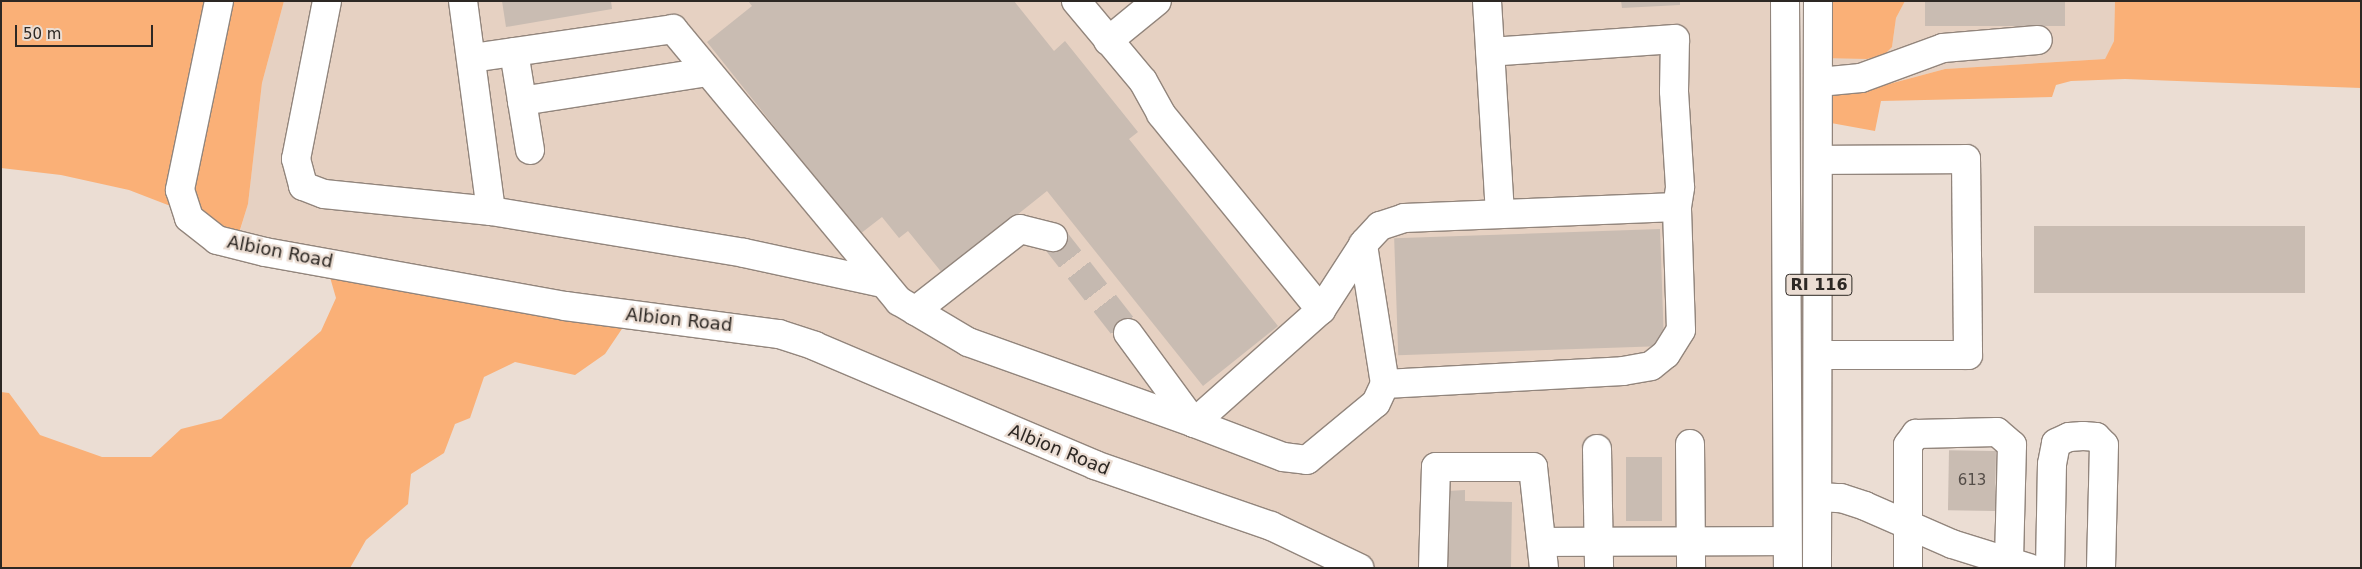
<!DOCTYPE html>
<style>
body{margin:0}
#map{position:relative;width:2362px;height:569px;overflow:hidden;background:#ebddd3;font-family:"DejaVu Sans",sans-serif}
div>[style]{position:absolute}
.built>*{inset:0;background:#e6d1c2}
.green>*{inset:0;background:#fab077}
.building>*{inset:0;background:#c9bcb2;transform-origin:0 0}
.minor-tunnel>*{height:28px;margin-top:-14px;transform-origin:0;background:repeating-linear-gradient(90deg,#c5b9b0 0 28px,transparent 0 42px)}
.roads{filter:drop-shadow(1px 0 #92857c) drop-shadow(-1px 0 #92857c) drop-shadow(0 1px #92857c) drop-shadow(0 -1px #92857c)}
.minor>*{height:28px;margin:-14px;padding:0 14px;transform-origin:14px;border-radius:14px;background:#fff}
.major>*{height:28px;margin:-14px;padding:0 14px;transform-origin:14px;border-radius:14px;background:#fff}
span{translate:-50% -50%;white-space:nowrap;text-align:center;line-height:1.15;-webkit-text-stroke:4.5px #ebddd3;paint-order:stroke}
.number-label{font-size:15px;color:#544d48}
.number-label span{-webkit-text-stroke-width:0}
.shield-label span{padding:1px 4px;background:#ebddd3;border:1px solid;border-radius:4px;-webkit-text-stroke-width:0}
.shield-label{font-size:16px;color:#2d2824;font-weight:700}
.street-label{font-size:18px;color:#2d2824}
.frame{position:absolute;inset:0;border:2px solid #2d2824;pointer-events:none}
.scale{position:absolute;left:15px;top:25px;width:138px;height:22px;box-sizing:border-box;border:2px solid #2d2824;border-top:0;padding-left:6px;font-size:15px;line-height:18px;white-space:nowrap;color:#2d2824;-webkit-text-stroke:4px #ebddd3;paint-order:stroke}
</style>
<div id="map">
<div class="built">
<div style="clip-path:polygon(284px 1px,1789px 1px,1795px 568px,1364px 568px,897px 381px,693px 320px,239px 234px,248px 204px,262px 83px)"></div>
<div style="clip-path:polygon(1905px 1px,2115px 1px,2114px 41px,2105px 59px,1945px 69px,1863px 91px,1823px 89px,1823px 58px,1892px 47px,1896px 18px)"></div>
</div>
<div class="green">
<div style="clip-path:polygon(1px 1px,284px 1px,262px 83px,248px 204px,239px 233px,242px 245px,186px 212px,129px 190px,61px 175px,1px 168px)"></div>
<div style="clip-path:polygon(1822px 1px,1905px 1px,1896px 18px,1892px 47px,1884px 55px,1867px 59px,1823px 58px)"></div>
<div style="clip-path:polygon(2115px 1px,2361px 1px,2361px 88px,2125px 79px,2071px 81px,2056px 85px,2052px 97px,1881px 101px,1875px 131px,1831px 123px,1823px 89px,1863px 91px,1945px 69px,2105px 59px,2114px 41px)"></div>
<div style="clip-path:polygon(325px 260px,632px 314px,605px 354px,575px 375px,515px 362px,484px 377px,470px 418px,455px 424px,444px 453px,411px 474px,408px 504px,366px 540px,350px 568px,1px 568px,1px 392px,9px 393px,40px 435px,102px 457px,151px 457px,181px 429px,221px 419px,321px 331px,336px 298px)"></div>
</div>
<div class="building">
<div style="clip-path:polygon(502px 1px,611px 1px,612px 9px,506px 27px)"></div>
<div style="clip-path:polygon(748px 1px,1014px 1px,1054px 51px,1065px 41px,1138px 132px,1129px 139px,1278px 326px,1203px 386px,1047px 191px,943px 274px,908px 231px,899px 238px,882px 217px,860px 234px,707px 42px,752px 6px)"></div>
<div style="clip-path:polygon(1621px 1px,1680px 1px,1680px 5px,1622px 8px)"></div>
<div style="left:1925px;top:1px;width:140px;height:25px"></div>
<div style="left:2034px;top:226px;width:271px;height:67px"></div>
<div style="left:1660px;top:229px;width:117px;height:266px;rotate:88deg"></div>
<div style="left:1996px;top:451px;width:60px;height:47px;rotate:91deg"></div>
<div style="left:1662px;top:457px;width:64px;height:36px;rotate:90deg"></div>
<div style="clip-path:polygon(1465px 490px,1465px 501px,1512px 502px,1511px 568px,1447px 568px,1448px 491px)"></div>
</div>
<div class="minor-tunnel">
<div style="left:1053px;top:237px;width:122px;rotate:52deg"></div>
</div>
<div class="roads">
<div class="minor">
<div style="left:219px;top:1px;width:193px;rotate:101.7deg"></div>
<div style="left:180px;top:190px;width:29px;rotate:72deg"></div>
<div style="left:189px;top:218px;width:36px;rotate:38deg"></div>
<div style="left:217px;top:240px;width:49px;rotate:14deg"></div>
<div style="left:265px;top:252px;width:305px;rotate:10.2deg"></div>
<div style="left:565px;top:306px;width:216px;rotate:7.5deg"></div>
<div style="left:779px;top:334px;width:38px;rotate:18deg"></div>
<div style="left:815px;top:346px;width:304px;rotate:23deg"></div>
<div style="left:1095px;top:465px;width:186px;rotate:19.1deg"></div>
<div style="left:1271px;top:526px;width:98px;rotate:25.5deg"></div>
<div style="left:327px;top:1px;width:161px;rotate:101.1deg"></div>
<div style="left:296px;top:159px;width:28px;rotate:75deg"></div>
<div style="left:303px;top:186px;width:22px;rotate:21deg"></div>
<div style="left:324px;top:194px;width:168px;rotate:5.8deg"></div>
<div style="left:491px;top:211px;width:256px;rotate:9.4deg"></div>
<div style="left:744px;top:253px;width:142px;rotate:12.2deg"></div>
<div style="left:463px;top:1px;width:212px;rotate:82.4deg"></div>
<div style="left:1076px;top:1px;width:104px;rotate:50.1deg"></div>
<div style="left:1143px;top:81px;width:38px;rotate:61deg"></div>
<div style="left:1161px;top:114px;width:253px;rotate:50.8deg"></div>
<div style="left:1487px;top:1px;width:213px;rotate:86.5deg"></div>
<div style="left:1108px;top:41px;width:63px;rotate:-39.2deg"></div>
<div style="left:514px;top:52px;width:50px;rotate:80.7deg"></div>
<div style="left:472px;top:58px;width:203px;rotate:-8.2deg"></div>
<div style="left:673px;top:29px;width:354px;rotate:50.3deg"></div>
<div style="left:899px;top:301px;width:80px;rotate:30.7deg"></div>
<div style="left:968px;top:342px;width:240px;rotate:19.7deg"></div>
<div style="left:1194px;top:423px;width:170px;rotate:-41.7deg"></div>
<div style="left:1321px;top:310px;width:81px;rotate:-57.1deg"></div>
<div style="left:1365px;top:242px;width:22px;rotate:-47deg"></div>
<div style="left:1380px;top:226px;width:25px;rotate:-18deg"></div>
<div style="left:1404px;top:218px;width:273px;rotate:-2.3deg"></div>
<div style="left:1677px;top:207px;width:20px;rotate:-81deg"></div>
<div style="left:1680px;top:187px;width:96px;rotate:-93.6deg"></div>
<div style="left:1674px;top:91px;width:52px;rotate:-88.9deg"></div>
<div style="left:1675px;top:39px;width:185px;rotate:176deg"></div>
<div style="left:1819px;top:82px;width:42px;rotate:-5.4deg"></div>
<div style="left:1861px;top:78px;width:87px;rotate:-20.1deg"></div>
<div style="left:1943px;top:48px;width:95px;rotate:-4.8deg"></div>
<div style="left:530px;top:150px;width:50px;rotate:-99.3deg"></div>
<div style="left:522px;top:101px;width:187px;rotate:-8.9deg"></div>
<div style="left:1819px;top:160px;width:147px;rotate:-0.4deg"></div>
<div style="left:1966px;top:159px;width:196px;rotate:89.4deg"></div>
<div style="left:1968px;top:355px;width:149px;rotate:180deg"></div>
<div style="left:915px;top:311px;width:133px;rotate:-38deg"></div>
<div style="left:1020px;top:229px;width:34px;rotate:14deg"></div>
<div style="left:1128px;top:333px;width:112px;rotate:53.7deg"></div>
<div style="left:1194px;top:423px;width:95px;rotate:20.9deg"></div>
<div style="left:1283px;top:457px;width:24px;rotate:7deg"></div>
<div style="left:1307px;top:460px;width:89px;rotate:-39.6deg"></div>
<div style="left:1376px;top:403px;width:21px;rotate:-65deg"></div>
<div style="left:1385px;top:384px;width:141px;rotate:-99deg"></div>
<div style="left:1385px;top:384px;width:238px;rotate:-3.1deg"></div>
<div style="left:1623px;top:371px;width:28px;rotate:-10deg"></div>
<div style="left:1651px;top:366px;width:19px;rotate:-39deg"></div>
<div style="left:1666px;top:354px;width:28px;rotate:-58deg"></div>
<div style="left:1681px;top:330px;width:123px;rotate:-91.9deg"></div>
<div style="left:1690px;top:444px;width:124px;rotate:89.5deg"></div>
<div style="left:1597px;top:449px;width:119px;rotate:89deg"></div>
<div style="left:1819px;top:497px;width:22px;rotate:3deg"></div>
<div style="left:1841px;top:498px;width:25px;rotate:18deg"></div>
<div style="left:1865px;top:506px;width:95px;rotate:23.6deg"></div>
<div style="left:1952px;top:544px;width:81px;rotate:17.3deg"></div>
<div style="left:1542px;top:542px;width:245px;rotate:-0.2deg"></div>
<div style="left:1433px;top:568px;width:101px;rotate:-88.3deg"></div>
<div style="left:1436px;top:467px;width:97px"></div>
<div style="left:1533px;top:467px;width:102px;rotate:83.8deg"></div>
<div style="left:1908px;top:568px;width:123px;rotate:-90deg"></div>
<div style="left:1908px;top:445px;width:14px;rotate:-54deg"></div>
<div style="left:1916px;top:434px;width:81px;rotate:-1.4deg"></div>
<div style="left:1997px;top:432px;width:20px;rotate:41deg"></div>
<div style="left:2012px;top:445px;width:117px;rotate:91.5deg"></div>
<div style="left:2050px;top:568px;width:104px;rotate:-88.9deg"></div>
<div style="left:2052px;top:464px;width:21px;rotate:-79deg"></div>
<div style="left:2056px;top:443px;width:14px;rotate:-25deg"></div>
<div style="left:2069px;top:437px;width:14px;rotate:-4deg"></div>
<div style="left:2083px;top:436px;width:13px;rotate:4deg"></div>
<div style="left:2096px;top:437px;width:11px;rotate:45deg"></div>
<div style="left:2104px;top:445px;width:123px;rotate:91.4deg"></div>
</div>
<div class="major">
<div style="left:1785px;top:1px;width:567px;rotate:89.7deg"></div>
<div style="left:1817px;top:568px;width:567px;rotate:-89.9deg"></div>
</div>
</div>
<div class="number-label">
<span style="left:1972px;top:481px">613</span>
</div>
<div class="shield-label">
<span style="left:1819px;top:285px">RI 116</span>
</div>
<div class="street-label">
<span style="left:280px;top:252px;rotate:11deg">Albion Road</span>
<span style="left:679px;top:320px;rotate:6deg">Albion Road</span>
<span style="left:1059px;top:450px;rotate:22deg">Albion Road</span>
</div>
<div class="frame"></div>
<div class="scale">50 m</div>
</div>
